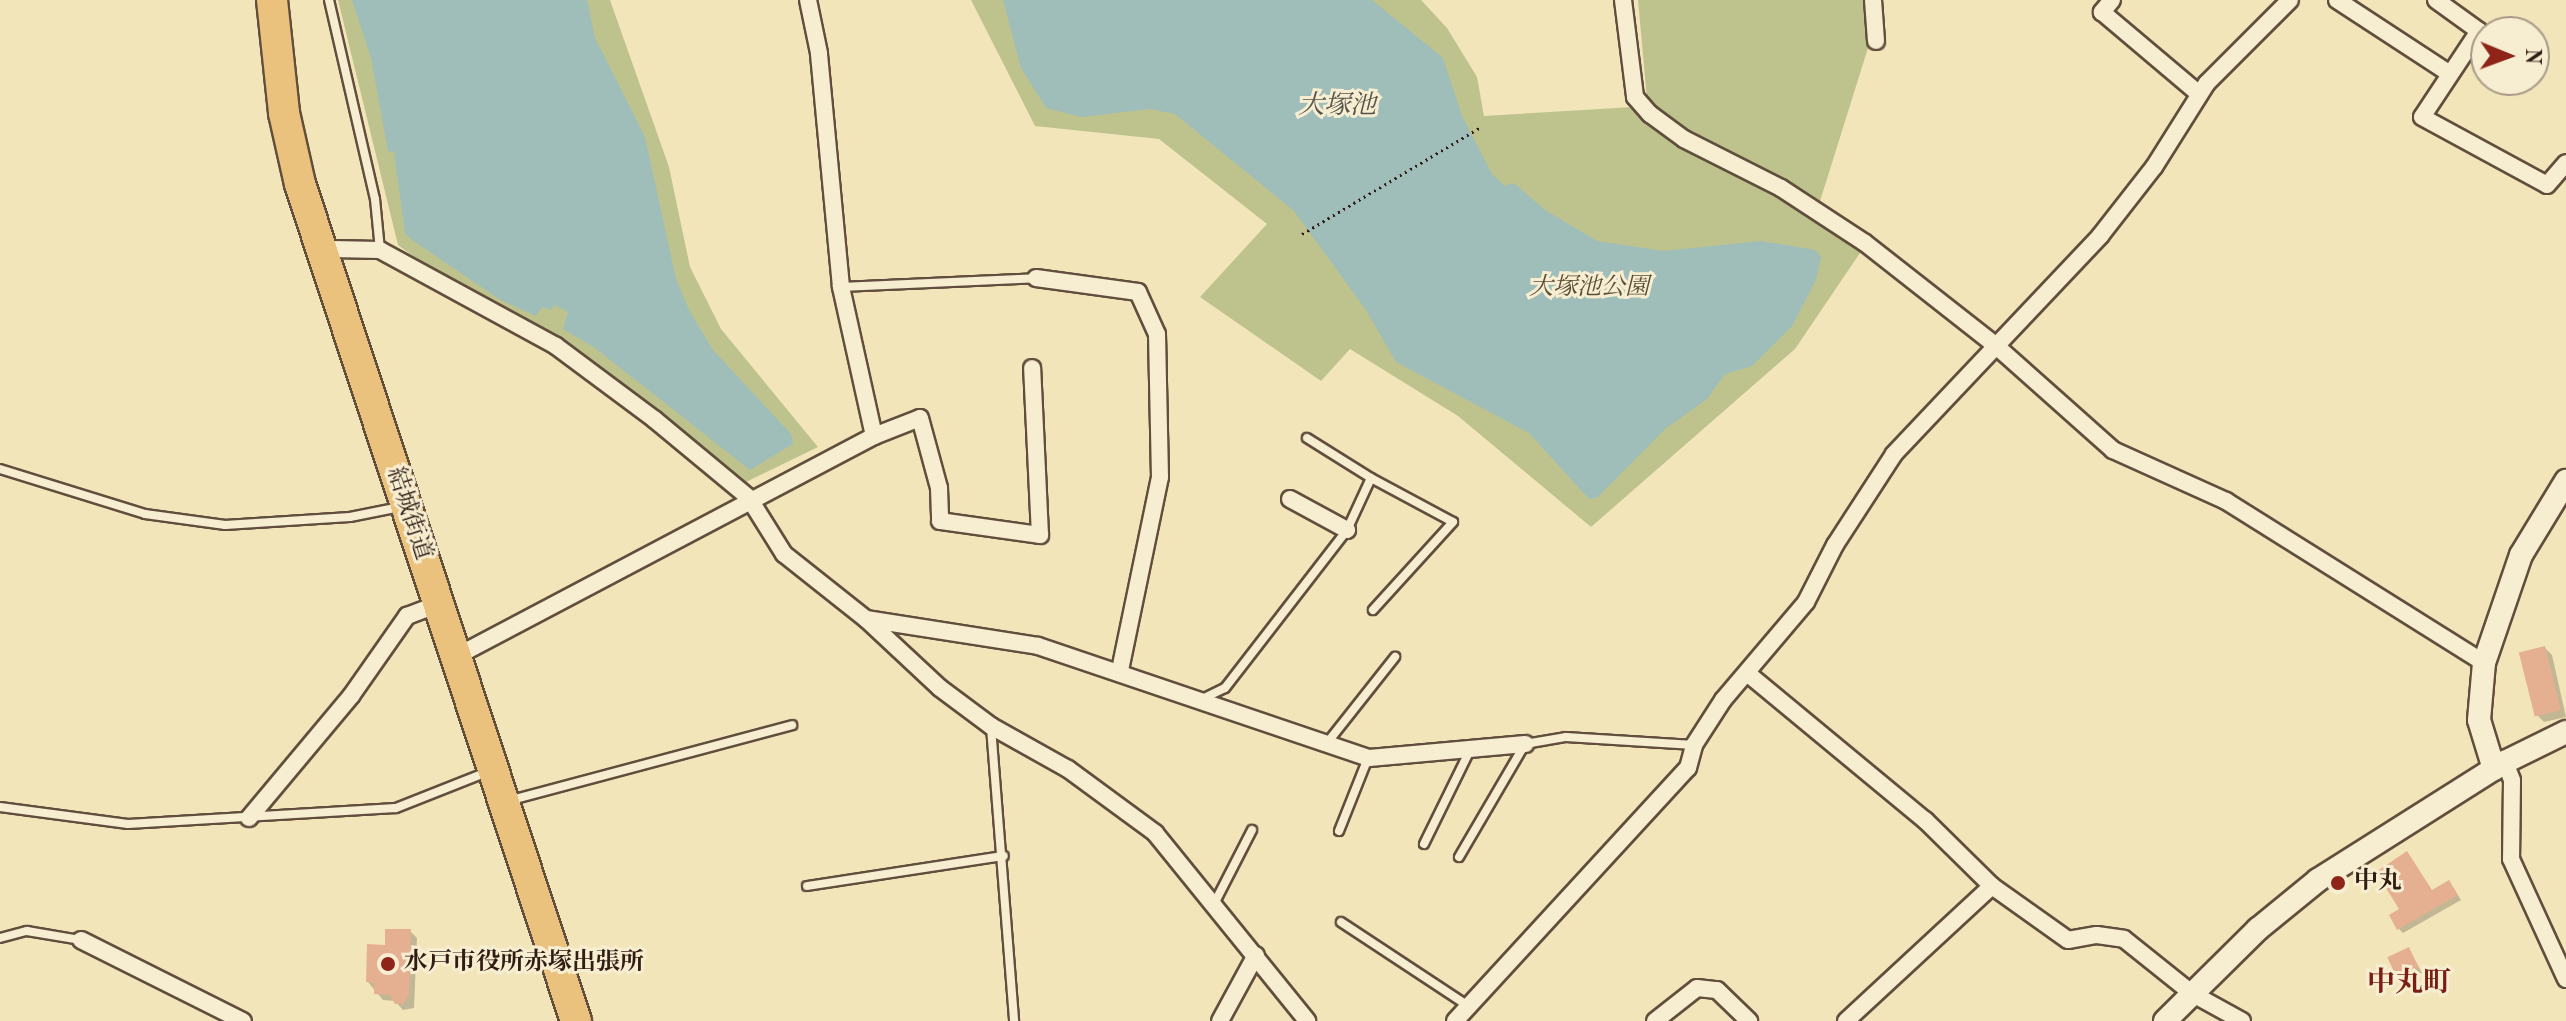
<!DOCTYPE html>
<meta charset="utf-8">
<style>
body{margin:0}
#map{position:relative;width:2566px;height:1021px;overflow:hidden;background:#f3e5ba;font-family:"Old Standard TT","Noto Serif JP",serif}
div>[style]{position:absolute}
.green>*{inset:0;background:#bec38e}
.water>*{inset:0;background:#9fbdb9}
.shadow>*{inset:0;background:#0003}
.building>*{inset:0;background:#e5af91;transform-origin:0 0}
.path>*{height:3px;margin-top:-1.5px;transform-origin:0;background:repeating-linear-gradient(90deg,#301c13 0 2px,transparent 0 6px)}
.roads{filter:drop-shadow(2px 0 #614e3d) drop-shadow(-2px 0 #614e3d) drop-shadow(0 2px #614e3d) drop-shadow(0 -2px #614e3d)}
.lane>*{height:8px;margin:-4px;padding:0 4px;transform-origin:4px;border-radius:4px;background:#f7eed2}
.street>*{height:16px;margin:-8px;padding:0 8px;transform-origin:8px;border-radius:8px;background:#f7eed2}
.secondary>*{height:22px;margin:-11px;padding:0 11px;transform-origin:11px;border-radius:11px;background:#f7eed2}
.highway>*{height:30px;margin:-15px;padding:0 15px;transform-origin:15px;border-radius:15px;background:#eac27d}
.dots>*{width:22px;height:22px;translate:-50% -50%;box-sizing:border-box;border:4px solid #f7eed2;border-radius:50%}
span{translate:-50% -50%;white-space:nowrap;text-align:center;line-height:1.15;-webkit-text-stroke:6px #f7eed2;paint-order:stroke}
.park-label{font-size:24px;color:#5b4e38;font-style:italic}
.street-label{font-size:24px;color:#301c13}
.poi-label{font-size:24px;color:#301c13;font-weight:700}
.left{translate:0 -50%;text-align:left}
.water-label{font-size:26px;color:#57544d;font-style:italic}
.quarter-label{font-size:28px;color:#7a1f14;font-weight:700}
.north{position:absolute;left:2470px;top:16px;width:80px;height:80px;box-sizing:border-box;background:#f7eed2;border:2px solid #a79a86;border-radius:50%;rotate:91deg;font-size:22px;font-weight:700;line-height:32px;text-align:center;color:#301c13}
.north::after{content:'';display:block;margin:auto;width:28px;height:36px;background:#8f2418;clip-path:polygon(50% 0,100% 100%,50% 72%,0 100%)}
</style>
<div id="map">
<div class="green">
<div style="clip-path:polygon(338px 0,610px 0,669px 167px,690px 267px,721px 329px,818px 447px,744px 483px,562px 339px,456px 288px,398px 245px)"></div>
<div style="clip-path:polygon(971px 0,1421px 0,1447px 28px,1477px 77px,1484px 116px,1633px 107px,1647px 99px,1638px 0,1866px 0,1868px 48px,1816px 214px,1862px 250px,1795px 349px,1591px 527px,1458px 416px,1350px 349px,1321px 381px,1200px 297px,1267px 224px,1159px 139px,1035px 126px)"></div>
</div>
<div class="water">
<div style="clip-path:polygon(352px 0,587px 0,595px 38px,645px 137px,676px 279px,689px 310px,713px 350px,791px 434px,793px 444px,750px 470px,595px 348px,563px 329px,568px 312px,554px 305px,551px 310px,542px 307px,536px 316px,499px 299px,412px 240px,405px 233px,394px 152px,388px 151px,371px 58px)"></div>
<div style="clip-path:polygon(1003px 0,1372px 0,1443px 58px,1462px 116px,1492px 174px,1505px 186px,1514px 183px,1545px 210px,1597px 241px,1663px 251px,1761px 241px,1815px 250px,1821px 257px,1816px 280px,1792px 326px,1752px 366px,1725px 374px,1707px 399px,1665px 429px,1597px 498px,1589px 499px,1529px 433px,1396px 362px,1366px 310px,1294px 211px,1175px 114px,1150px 109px,1081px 117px,1046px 108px,1021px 68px)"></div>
</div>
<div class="shadow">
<div style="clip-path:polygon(2545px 648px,2552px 655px,2566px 717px,2544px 722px,2537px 715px)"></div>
<div style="clip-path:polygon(2449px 882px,2461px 900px,2403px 933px,2399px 929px,2432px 892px)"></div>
<div style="clip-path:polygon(410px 931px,417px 938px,414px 1008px,403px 1010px,395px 1001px,383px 1000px,368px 982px,387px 947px)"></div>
<div style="clip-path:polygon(2409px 949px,2422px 973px,2403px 982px,2399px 978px)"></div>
</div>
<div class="building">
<div style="left:2545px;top:646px;width:66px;height:27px;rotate:76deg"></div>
<div style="clip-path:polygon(2407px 851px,2432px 890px,2449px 880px,2458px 895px,2397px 930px,2389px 915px,2399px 909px,2376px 872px)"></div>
<div style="clip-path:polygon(385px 929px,411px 929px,409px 995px,403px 1004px,395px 1004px,390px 995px,374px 994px,374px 983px,366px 982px,367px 944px,385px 945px)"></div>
<div style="left:2409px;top:947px;width:23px;height:24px;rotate:65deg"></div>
</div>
<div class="path">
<div style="left:1302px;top:234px;width:209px;rotate:-30.9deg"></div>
</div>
<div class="roads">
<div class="lane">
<div style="left:329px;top:0;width:204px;rotate:77deg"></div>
<div style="left:375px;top:199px;width:51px;rotate:84.4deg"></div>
<div style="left:841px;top:287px;width:195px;rotate:-2.6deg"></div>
<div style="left:1307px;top:438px;width:75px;rotate:32deg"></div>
<div style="left:0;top:469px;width:152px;rotate:17.2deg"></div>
<div style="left:145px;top:514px;width:81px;rotate:7.8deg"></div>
<div style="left:225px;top:525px;width:125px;rotate:-3.7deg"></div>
<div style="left:350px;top:517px;width:51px;rotate:-11.3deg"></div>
<div style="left:1202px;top:699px;width:25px;rotate:-26deg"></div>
<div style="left:1225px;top:688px;width:200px;rotate:-52.3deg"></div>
<div style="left:1347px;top:530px;width:57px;rotate:-65.2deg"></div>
<div style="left:1371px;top:478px;width:93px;rotate:28.2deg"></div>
<div style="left:1453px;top:522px;width:119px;rotate:132.3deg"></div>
<div style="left:991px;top:727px;width:295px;rotate:85.5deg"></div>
<div style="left:1327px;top:743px;width:110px;rotate:-51.7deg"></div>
<div style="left:511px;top:800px;width:291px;rotate:-14.9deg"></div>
<div style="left:0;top:807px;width:129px;rotate:7.6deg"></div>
<div style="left:128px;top:824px;width:268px;rotate:-3.4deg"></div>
<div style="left:396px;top:808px;width:98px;rotate:-21.6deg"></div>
<div style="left:1339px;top:831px;width:79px;rotate:-68.3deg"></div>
<div style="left:1424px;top:844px;width:105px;rotate:-63.9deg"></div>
<div style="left:1459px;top:857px;width:131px;rotate:-59.7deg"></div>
<div style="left:1525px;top:744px;width:42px;rotate:-9.7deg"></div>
<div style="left:1566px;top:737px;width:128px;rotate:3.6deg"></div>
<div style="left:807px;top:886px;width:199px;rotate:-8.7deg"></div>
<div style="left:1215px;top:902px;width:81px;rotate:-62.8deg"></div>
<div style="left:1341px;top:922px;width:151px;rotate:33.4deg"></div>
<div style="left:0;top:938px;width:28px;rotate:-15deg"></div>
<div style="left:27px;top:931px;width:55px;rotate:9.5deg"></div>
</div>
<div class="street">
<div style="left:1623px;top:0;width:98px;rotate:82.9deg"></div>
<div style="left:1635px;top:97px;width:23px;rotate:49deg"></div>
<div style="left:1650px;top:114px;width:42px;rotate:36.3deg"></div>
<div style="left:1684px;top:139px;width:109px;rotate:26.8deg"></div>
<div style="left:1781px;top:188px;width:100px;rotate:33.2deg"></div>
<div style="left:1865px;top:243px;width:164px;rotate:38.1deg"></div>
<div style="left:1994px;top:344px;width:159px;rotate:41.7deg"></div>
<div style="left:2113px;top:450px;width:124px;rotate:24.3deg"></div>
<div style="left:2226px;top:501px;width:305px;rotate:32.1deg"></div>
<div style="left:1873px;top:0;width:41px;rotate:85.8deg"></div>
<div style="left:2112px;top:0;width:16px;rotate:130deg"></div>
<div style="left:2102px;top:12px;width:127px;rotate:40.2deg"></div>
<div style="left:2337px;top:0;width:135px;rotate:33.2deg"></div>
<div style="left:2436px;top:0;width:53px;rotate:35.8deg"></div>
<div style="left:2479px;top:31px;width:103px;rotate:123.5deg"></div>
<div style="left:2422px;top:117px;width:142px;rotate:28.5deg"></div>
<div style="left:2547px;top:185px;width:29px;rotate:-49deg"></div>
<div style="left:323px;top:260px;width:14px;rotate:-51deg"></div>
<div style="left:332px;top:249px;width:48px;rotate:1.2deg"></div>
<div style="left:380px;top:250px;width:200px;rotate:28.6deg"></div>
<div style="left:556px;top:346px;width:122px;rotate:36.7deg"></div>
<div style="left:654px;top:419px;width:124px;rotate:39.7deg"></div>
<div style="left:749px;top:498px;width:66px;rotate:58deg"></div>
<div style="left:784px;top:554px;width:105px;rotate:38.4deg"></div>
<div style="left:866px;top:619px;width:101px;rotate:43deg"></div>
<div style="left:940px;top:688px;width:64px;rotate:36.7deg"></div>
<div style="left:991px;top:726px;width:88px;rotate:29.2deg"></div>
<div style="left:1068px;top:769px;width:108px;rotate:36.3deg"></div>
<div style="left:1155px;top:833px;width:242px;rotate:51deg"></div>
<div style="left:1036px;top:278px;width:103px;rotate:7.8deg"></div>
<div style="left:1138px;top:292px;width:46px;rotate:65.7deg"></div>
<div style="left:1157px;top:334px;width:143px;rotate:88.8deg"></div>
<div style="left:1160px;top:477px;width:198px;rotate:101.7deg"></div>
<div style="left:874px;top:436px;width:49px;rotate:-21.4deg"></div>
<div style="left:920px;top:418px;width:73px;rotate:74.8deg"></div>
<div style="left:939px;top:488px;width:33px;rotate:88deg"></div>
<div style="left:940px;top:521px;width:101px;rotate:8deg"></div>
<div style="left:1040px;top:535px;width:167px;rotate:-92.7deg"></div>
<div style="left:1290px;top:499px;width:65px;rotate:28.5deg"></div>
<div style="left:866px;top:619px;width:174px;rotate:8.9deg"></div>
<div style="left:1038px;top:646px;width:349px;rotate:18.7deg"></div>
<div style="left:1369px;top:758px;width:157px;rotate:-5.1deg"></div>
<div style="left:455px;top:657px;width:474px;rotate:-27.8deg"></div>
<div style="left:874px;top:436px;width:153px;rotate:-102.5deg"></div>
<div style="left:841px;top:287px;width:235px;rotate:-95.4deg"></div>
<div style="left:819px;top:53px;width:54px;rotate:-101.7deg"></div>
<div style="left:1747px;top:673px;width:231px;rotate:39.6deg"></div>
<div style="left:1925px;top:820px;width:94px;rotate:44.6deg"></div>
<div style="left:1992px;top:886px;width:93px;rotate:35.4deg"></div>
<div style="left:2068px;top:940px;width:29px;rotate:-10deg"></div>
<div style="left:2097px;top:935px;width:27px;rotate:8deg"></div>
<div style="left:2124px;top:939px;width:88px;rotate:38.6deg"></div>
<div style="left:2193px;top:994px;width:56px;rotate:28.9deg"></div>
<div style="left:2505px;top:762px;width:19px;rotate:69deg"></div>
<div style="left:2512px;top:780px;width:79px;rotate:90.7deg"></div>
<div style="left:2511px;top:859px;width:132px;rotate:65.4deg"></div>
<div style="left:249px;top:818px;width:159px;rotate:-50.1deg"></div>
<div style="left:351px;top:696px;width:98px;rotate:-55deg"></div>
<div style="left:407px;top:616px;width:33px;rotate:-21deg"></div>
<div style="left:81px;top:940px;width:181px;rotate:26.6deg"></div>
<div style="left:1220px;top:1021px;width:75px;rotate:-61.4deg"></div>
<div style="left:1455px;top:1021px;width:344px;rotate:-47.4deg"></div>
<div style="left:1688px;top:768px;width:24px;rotate:-75deg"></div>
<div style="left:1694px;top:745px;width:54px;rotate:-57.2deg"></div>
<div style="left:1723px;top:700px;width:128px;rotate:-49.7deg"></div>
<div style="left:1806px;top:602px;width:64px;rotate:-63deg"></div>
<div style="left:1835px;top:545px;width:108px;rotate:-57deg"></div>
<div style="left:1894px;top:454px;width:300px;rotate:-46.6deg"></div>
<div style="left:2100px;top:236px;width:88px;rotate:-52deg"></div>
<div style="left:2154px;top:167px;width:99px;rotate:-57.8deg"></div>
<div style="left:2207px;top:83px;width:117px;rotate:-45deg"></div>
<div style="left:1655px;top:1021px;width:53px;rotate:-38.2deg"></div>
<div style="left:1697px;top:988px;width:20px;rotate:6deg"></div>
<div style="left:1717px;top:990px;width:45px;rotate:44.1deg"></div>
<div style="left:1846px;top:1021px;width:199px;rotate:-42.8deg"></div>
</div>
<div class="secondary">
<div style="left:2494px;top:769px;width:51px;rotate:-107deg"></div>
<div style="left:2479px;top:720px;width:57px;rotate:-85deg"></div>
<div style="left:2484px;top:663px;width:114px;rotate:-71.1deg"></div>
<div style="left:2521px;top:555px;width:87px;rotate:-58.7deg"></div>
<div style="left:2165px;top:1021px;width:131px;rotate:-44.7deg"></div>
<div style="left:2258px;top:929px;width:77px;rotate:-39.2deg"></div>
<div style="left:2318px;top:880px;width:221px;rotate:-32.3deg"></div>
<div style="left:2505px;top:762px;width:68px;rotate:-26.2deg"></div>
</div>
<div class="highway">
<div style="left:272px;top:0;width:114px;rotate:83.9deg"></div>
<div style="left:284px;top:113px;width:73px;rotate:77.3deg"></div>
<div style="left:300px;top:184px;width:881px;rotate:71.75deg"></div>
</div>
</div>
<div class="dots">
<div style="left:2338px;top:883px;background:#8f2418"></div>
<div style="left:388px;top:964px;background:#8f2418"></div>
</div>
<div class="park-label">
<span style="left:1589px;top:289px">大塚池公園</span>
</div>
<div class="street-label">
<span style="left:408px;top:514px;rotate:72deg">結城街道</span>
</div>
<div class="poi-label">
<span class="left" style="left:2354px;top:883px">中丸</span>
<span class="left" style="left:404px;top:964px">水戸市役所赤塚出張所</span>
</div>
<div class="water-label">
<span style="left:1337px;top:107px">大塚池</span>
</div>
<div class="quarter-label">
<span style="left:2409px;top:984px">中丸町</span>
</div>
<div class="north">N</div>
</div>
